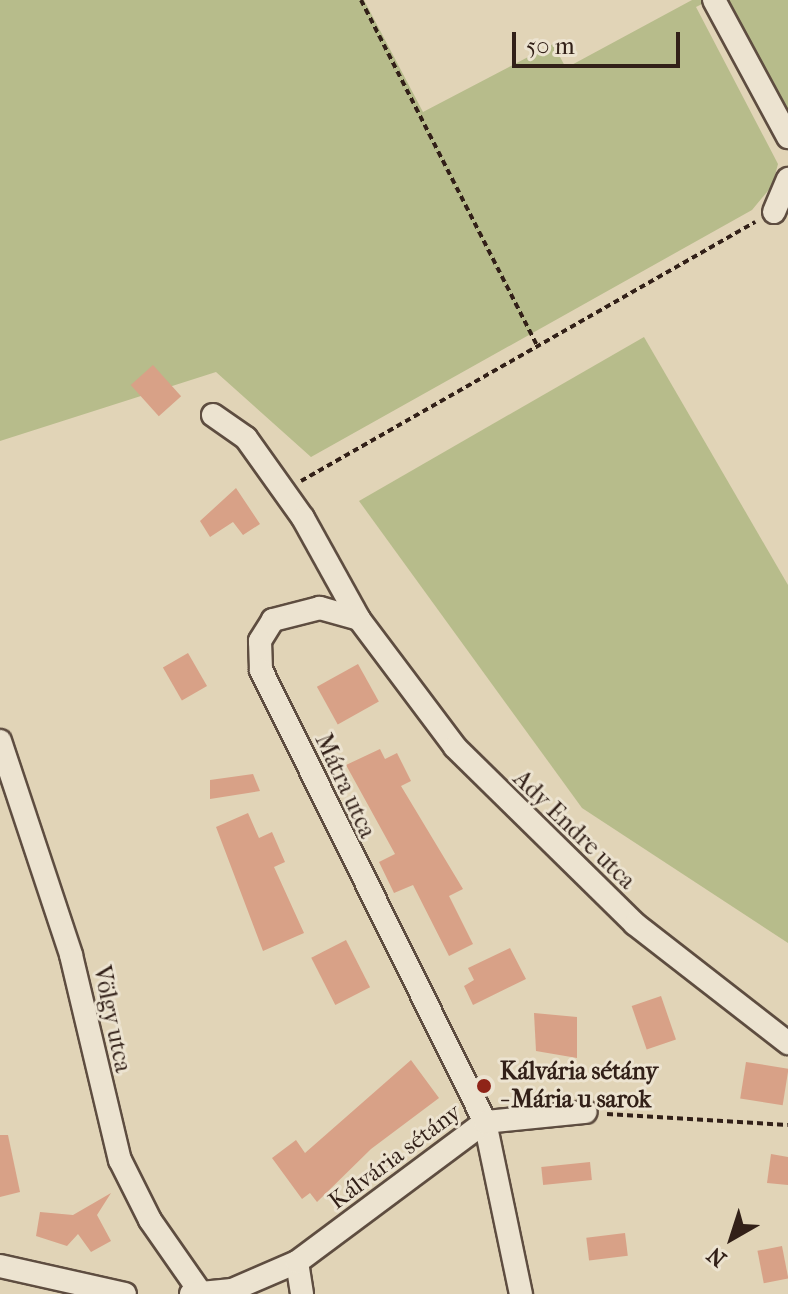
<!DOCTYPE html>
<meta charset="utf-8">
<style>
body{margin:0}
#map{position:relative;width:788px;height:1294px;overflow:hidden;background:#e1d4b7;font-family:"IM FELL French Canon",serif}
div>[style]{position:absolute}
.green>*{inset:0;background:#b7bc8b}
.building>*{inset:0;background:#d8a187;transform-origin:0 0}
.path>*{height:4px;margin-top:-2px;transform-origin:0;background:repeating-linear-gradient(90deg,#322018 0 6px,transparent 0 10px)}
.roads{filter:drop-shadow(2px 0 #5e4d40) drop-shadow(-2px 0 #5e4d40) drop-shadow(0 2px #5e4d40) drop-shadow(0 -2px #5e4d40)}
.minor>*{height:22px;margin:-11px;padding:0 11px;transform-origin:11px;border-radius:11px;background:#ece3d0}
.dots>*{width:22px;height:22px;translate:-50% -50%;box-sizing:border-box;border:4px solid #ece3d0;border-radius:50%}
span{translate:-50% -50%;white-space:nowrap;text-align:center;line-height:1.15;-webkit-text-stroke:6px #ece3d0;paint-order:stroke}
.street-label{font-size:24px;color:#322018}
.poi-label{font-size:24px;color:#322018;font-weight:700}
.left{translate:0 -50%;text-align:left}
.north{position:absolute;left:692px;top:1198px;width:80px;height:80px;-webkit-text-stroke:6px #ece3d0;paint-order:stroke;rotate:219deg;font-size:22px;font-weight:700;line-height:32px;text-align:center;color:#322018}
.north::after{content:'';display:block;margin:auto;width:28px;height:36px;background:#322018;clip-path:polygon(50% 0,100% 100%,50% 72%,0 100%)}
.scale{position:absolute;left:512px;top:32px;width:168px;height:36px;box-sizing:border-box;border:4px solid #322018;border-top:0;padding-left:10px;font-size:24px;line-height:28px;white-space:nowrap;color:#322018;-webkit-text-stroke:6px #ece3d0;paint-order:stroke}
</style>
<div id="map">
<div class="green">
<div style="clip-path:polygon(0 0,364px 0,423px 112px,553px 44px,566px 68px,692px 0,710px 0,696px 7px,778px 164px,772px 186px,752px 210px,311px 457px,216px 372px,0 441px)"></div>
<div style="clip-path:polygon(725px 0,788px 0,788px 118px)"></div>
<div style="clip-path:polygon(644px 337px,788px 585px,788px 943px,582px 808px,359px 501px)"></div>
</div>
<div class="building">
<div style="left:153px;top:365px;width:42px;height:30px;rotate:48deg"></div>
<div style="clip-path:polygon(236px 488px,260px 524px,243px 535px,233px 522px,210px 537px,200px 521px)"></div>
<div style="left:188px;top:653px;width:38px;height:29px;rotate:60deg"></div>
<div style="left:358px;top:664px;width:43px;height:47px;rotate:61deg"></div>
<div style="clip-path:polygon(380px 749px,385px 759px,397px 753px,411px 781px,401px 786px,463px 889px,449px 896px,473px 944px,449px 956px,413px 885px,394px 893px,379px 862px,395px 854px,346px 765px)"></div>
<div style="clip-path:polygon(253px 774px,260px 791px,210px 799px,210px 780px)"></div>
<div style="clip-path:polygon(248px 813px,259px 838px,272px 832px,285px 862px,274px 867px,304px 933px,263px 951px,216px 827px)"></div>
<div style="left:346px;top:940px;width:53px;height:39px;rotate:63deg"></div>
<div style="clip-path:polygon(510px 948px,526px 979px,473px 1005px,464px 986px,474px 980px,468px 968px)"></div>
<div style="left:661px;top:996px;width:46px;height:31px;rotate:71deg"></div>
<div style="clip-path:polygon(534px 1013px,577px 1017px,577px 1058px,536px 1051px)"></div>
<div style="clip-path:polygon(411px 1060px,439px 1098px,371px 1149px,317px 1202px,310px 1193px,302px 1199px,272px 1158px,296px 1140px,305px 1153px)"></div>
<div style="left:746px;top:1062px;width:43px;height:37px;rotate:9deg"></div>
<div style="clip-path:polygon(0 1135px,8px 1135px,20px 1192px,0 1197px)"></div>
<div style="clip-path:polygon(771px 1154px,788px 1157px,788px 1185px,767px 1183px)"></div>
<div style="left:590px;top:1162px;width:18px;height:49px;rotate:84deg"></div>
<div style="clip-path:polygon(111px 1193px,97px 1215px,111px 1241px,91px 1252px,78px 1234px,67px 1246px,36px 1236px,40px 1212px,73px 1215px)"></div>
<div style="left:625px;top:1233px;width:23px;height:39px;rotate:83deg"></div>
<div style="left:782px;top:1246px;width:33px;height:25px;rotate:79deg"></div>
</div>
<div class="path">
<div style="left:361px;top:0;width:388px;rotate:63deg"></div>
<div style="left:301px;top:481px;width:523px;rotate:-29.7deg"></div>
<div style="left:607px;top:1114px;width:181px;rotate:3.5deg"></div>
</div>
<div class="roads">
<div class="minor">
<div style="left:714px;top:0;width:156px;rotate:61.6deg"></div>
<div style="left:774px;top:212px;width:36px;rotate:-67deg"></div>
<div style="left:213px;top:415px;width:40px;rotate:34.9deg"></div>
<div style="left:246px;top:438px;width:98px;rotate:54.5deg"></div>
<div style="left:303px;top:518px;width:115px;rotate:61deg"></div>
<div style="left:359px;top:619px;width:160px;rotate:53.1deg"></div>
<div style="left:455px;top:747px;width:252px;rotate:44.5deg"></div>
<div style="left:635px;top:924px;width:194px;rotate:37.9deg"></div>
<div style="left:359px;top:619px;width:41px;rotate:-164.2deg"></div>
<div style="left:320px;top:608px;width:49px;rotate:165.7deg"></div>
<div style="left:273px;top:620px;width:25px;rotate:122deg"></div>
<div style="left:260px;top:641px;width:29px;rotate:88deg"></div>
<div style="left:261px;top:670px;width:504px;rotate:63.64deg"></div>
<div style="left:485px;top:1122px;width:176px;rotate:78.2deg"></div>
<div style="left:0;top:741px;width:225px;rotate:71.6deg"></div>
<div style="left:71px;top:955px;width:211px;rotate:76.6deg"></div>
<div style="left:120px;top:1160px;width:67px;rotate:63.4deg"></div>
<div style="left:150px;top:1220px;width:89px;rotate:55.1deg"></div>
<div style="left:297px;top:1262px;width:32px;rotate:81deg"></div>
<div style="left:0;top:1266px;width:128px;rotate:12.6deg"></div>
<div style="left:191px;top:1294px;width:41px;rotate:-5.6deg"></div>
<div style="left:232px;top:1290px;width:71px;rotate:-23.3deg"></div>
<div style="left:297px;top:1262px;width:234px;rotate:-36.7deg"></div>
<div style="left:485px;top:1122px;width:101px;rotate:-5.7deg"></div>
</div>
</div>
<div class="dots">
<div style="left:484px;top:1086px;background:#8f2418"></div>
</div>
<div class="street-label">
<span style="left:345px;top:786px;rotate:65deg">Mátra utca</span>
<span style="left:574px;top:830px;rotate:44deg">Ady Endre utca</span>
<span style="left:112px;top:1019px;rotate:78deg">Völgy utca</span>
<span style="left:395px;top:1157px;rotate:-37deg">Kálvária sétány</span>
</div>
<div class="poi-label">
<span class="left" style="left:500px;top:1086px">Kálvária sétány<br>- Mária u sarok</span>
</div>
<div class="north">N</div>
<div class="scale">50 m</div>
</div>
